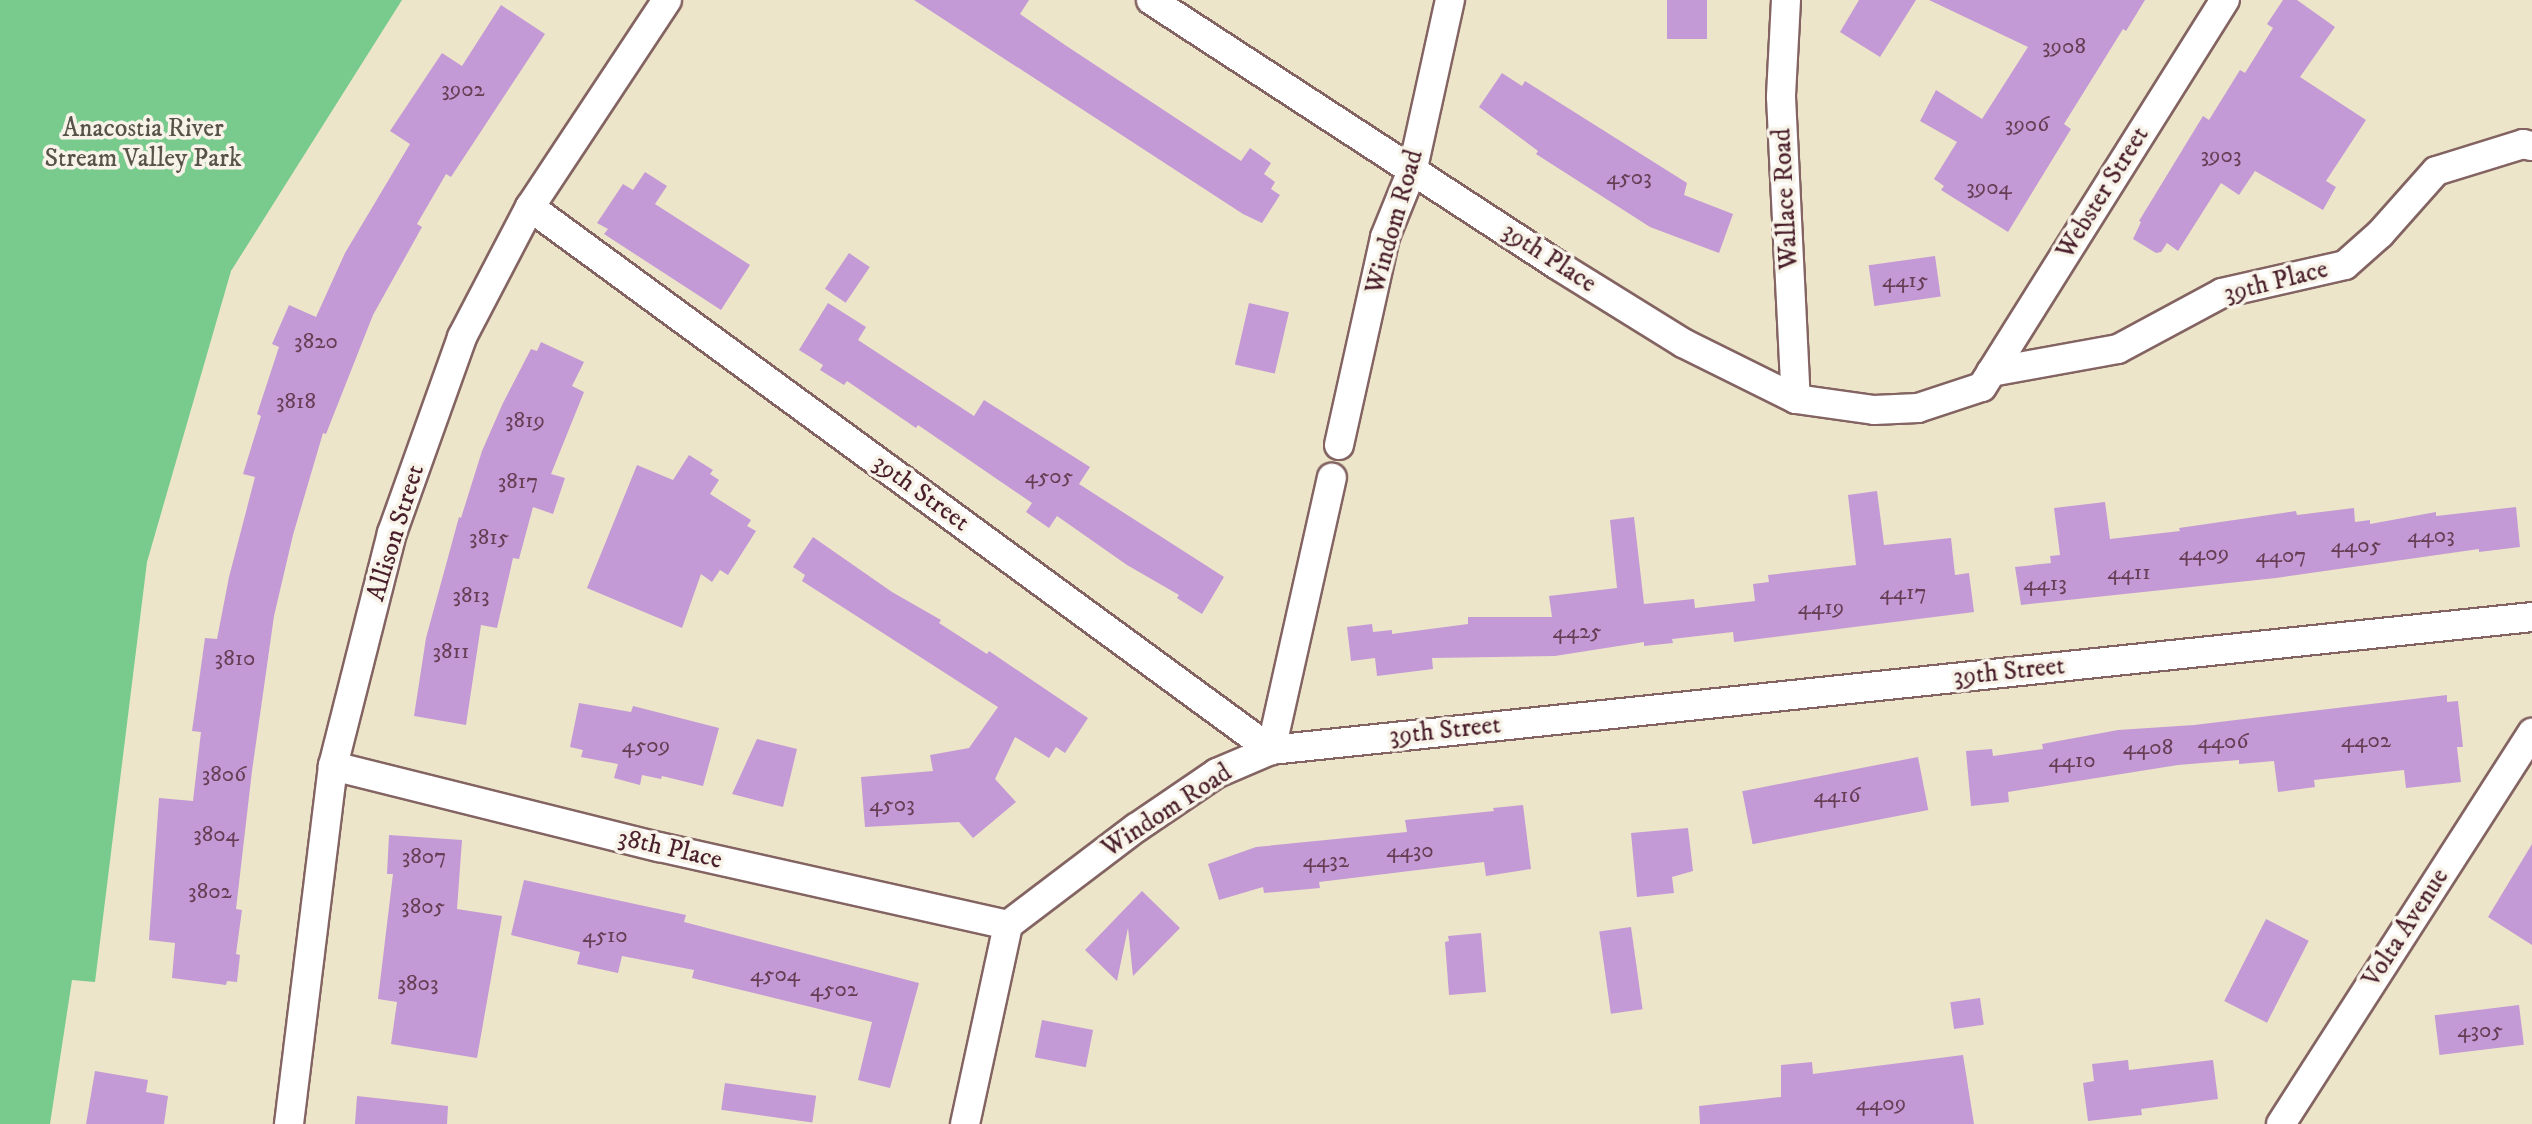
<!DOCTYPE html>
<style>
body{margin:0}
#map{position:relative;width:2532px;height:1124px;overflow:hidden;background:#ede5c9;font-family:"IM FELL DW Pica",serif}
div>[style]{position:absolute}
.green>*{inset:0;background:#78cb8d}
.building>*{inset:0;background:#c39ad5;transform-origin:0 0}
.roads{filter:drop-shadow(2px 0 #836462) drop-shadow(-2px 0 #836462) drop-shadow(0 2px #836462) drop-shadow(0 -2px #836462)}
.street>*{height:28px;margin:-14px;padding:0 14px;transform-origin:14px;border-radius:14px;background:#fff}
span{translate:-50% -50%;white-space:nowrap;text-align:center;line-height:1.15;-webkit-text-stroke:7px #f7f3e8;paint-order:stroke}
.number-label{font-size:23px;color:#683e56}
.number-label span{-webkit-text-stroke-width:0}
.park-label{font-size:26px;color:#585348}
.street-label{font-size:26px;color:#4a1f2b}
</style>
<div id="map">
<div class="green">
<div style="clip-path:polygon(0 0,402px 0,231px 271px,147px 562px,95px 982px,72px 980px,50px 1124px,0 1124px)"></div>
</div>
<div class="building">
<div style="clip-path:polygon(914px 0,1029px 0,1020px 14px,1065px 45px,1241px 161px,1250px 148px,1271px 163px,1264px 174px,1275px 182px,1271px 189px,1280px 195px,1262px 223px,1243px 214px)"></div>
<div style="left:1667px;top:0;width:40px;height:39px"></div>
<div style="clip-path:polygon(1859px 0,1916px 0,1880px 57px,1840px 32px)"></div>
<div style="clip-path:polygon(1929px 0,2145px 0,2126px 31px,2123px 29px,2064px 124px,2071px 129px,2008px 232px,1941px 190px,1944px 186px,1934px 179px,1957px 142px,1920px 121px,1936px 90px,1982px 119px,2028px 47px)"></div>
<div style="clip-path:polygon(2283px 0,2297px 0,2335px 27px,2300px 77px,2366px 120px,2326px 181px,2336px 187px,2323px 210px,2255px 171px,2239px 195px,2221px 183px,2178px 251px,2167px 243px,2161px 252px,2156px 253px,2133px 239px,2141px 222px,2139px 221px,2203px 116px,2209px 120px,2240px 70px,2245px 73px,2273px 28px,2267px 24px)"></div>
<div style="clip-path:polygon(501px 5px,545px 34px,451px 177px,446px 174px,417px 224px,422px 227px,373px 315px,326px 434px,323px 433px,293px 535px,274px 616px,252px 771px,236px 909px,242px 910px,236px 954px,240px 955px,237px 982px,227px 981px,226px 985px,172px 978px,175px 943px,149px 940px,159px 798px,193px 801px,201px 732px,192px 731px,205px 638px,217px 639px,229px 577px,255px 477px,243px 474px,261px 416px,257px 414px,279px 347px,272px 344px,289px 305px,316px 317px,345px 253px,410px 144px,390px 131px,442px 53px,462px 66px)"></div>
<div style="clip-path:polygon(1502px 73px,1522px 86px,1525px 81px,1687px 183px,1684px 195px,1733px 214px,1719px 253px,1650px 227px,1536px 154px,1538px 151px,1479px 107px)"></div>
<div style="clip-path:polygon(645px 172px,667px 186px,655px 204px,750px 265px,721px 310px,604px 234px,608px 229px,597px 223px,623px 184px,633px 190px)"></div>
<div style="left:849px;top:253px;width:25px;height:43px;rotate:34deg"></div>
<div style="left:1935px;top:256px;width:41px;height:67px;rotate:82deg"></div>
<div style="clip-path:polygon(828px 303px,866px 327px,858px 340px,974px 416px,984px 400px,1090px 467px,1079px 484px,1224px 577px,1202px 614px,1177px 598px,1179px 595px,1127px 565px,1057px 516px,1049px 528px,1026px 512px,1032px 503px,918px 425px,916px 428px,847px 381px,844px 385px,820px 370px,823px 365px,799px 350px)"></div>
<div style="left:1249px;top:303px;width:41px;height:63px;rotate:13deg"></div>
<div style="clip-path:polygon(541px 342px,584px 362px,572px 386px,584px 392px,551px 474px,565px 478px,553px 514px,533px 507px,519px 559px,513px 558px,497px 628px,481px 625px,466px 725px,414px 716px,426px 638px,459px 517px,461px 518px,482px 451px,503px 403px,531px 349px,537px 351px)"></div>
<div style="clip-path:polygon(689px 455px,713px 470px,710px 474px,719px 480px,710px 494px,751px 520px,747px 526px,756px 531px,728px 575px,720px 570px,712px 582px,701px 574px,682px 628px,587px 588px,637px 465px,673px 480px)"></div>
<div style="clip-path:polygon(1877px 491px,1884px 545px,1951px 538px,1955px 575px,1969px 573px,1974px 612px,1734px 642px,1733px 632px,1672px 639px,1673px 643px,1644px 646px,1644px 642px,1555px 656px,1432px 658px,1433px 669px,1377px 676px,1375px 658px,1351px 661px,1347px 627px,1372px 624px,1373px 632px,1392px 630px,1392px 634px,1468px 624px,1468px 617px,1552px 617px,1549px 596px,1617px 588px,1610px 520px,1634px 517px,1644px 604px,1694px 599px,1695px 608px,1755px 601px,1753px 584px,1769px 582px,1768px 575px,1856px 565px,1848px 495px)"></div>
<div style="clip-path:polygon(2105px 502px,2110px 539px,2180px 531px,2179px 528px,2296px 511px,2297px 515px,2354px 508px,2355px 522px,2370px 520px,2370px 524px,2436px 512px,2436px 516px,2516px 507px,2520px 547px,2479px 552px,2479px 549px,2276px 578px,2021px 605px,2015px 567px,2051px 563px,2050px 556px,2060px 555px,2054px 508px)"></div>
<div style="clip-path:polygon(813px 537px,892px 592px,941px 620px,939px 623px,987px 654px,989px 651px,1088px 718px,1065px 753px,1056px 747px,1049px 758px,1015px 737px,995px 779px,1016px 802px,973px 838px,959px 822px,865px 827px,861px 777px,933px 771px,930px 755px,969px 748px,998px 707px,802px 581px,805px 575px,793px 567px)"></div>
<div style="clip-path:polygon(2447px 695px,2447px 702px,2458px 701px,2463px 747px,2457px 747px,2461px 782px,2406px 788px,2404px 770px,2314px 780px,2315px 787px,2278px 792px,2274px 761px,2239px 764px,2239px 760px,2178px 765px,2008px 792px,2009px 802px,1971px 806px,1966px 751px,1992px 749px,1993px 756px,2043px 749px,2042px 744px,2118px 730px,2194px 725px)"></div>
<div style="clip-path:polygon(579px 703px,631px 712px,633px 706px,719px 728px,703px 786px,662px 776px,661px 779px,642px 775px,640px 785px,614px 778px,618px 764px,581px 757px,583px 750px,570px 747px)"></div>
<div style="clip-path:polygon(757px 739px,797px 749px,783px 807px,732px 794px)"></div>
<div style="left:1918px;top:757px;width:54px;height:179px;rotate:79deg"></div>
<div style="clip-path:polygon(1523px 805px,1531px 869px,1486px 876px,1484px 862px,1319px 882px,1320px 888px,1264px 893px,1263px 887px,1219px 900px,1208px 864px,1256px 847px,1407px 832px,1405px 820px,1494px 811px,1493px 808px)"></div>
<div style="clip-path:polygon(1688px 828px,1693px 871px,1672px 877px,1674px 893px,1637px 897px,1631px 833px)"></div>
<div style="clip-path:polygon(389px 835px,462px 840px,457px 909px,502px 916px,477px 1058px,391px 1044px,397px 1002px,378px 999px,393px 874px,387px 874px)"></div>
<div style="clip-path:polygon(2532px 844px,2532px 945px,2488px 917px)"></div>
<div style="clip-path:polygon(524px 880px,686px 915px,684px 922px,919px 983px,890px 1088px,858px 1080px,872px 1022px,692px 978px,694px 970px,622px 956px,618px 973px,577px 964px,580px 952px,511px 935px)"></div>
<div style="clip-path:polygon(1142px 891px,1180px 928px,1133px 976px,1128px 928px,1117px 981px,1085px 950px)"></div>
<div style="left:2266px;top:919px;width:48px;height:92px;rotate:27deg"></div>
<div style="left:1631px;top:927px;width:83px;height:32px;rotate:82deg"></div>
<div style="clip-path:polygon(1481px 933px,1486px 992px,1449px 995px,1445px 942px,1449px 941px,1448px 936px)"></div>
<div style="left:1980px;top:998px;width:27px;height:30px;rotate:82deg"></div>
<div style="left:2519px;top:1005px;width:40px;height:85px;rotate:83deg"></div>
<div style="left:1042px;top:1020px;width:52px;height:38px;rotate:11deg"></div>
<div style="clip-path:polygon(1963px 1055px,1974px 1124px,1700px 1124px,1699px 1106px,1781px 1097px,1781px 1065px,1812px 1062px,1813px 1074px)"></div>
<div style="clip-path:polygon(2128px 1060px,2129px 1070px,2213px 1060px,2218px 1099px,2141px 1109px,2142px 1115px,2088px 1121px,2083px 1083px,2094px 1081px,2092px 1064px)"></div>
<div style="clip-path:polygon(95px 1071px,148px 1080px,146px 1092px,168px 1096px,164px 1124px,86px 1124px)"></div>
<div style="left:725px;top:1083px;width:92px;height:27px;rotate:8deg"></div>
<div style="clip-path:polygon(357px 1096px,448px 1106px,447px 1124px,355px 1124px)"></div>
</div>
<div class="roads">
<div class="street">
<div style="left:1151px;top:0;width:487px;rotate:33.1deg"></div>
<div style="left:1559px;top:266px;width:146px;rotate:31.8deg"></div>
<div style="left:1683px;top:343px;width:126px;rotate:26.4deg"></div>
<div style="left:1796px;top:399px;width:79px;rotate:8deg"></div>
<div style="left:1874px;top:410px;width:44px;rotate:-2.6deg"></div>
<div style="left:1918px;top:408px;width:67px;rotate:-18.2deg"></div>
<div style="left:1982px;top:387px;width:457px;rotate:-57.9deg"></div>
<div style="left:1786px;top:0;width:97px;rotate:93deg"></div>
<div style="left:1781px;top:97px;width:302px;rotate:87.2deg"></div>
<div style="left:530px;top:207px;width:919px;rotate:36.23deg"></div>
<div style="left:1271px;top:750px;width:1268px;rotate:-6.02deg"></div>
<div style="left:1991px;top:372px;width:129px;rotate:-10.3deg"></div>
<div style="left:2118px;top:349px;width:118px;rotate:-28.3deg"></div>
<div style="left:2222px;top:293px;width:126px;rotate:-12.8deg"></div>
<div style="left:2345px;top:265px;width:47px;rotate:-41.5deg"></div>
<div style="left:2380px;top:234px;width:84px;rotate:-48.4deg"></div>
<div style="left:2436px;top:171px;width:91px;rotate:-17.2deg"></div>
<div style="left:2523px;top:144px;width:9px;rotate:13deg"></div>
<div style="left:1339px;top:445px;width:213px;rotate:-77.5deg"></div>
<div style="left:1385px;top:237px;width:74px;rotate:-67.9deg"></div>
<div style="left:1413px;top:168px;width:172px;rotate:-77.6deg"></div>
<div style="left:333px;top:766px;width:336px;rotate:14deg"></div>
<div style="left:659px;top:847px;width:358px;rotate:12.6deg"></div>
<div style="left:289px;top:1124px;width:361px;rotate:-83deg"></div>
<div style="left:333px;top:766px;width:240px;rotate:-75.8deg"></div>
<div style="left:392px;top:533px;width:208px;rotate:-70.3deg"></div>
<div style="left:462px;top:337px;width:147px;rotate:-62.4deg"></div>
<div style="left:530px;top:207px;width:248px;rotate:-56.5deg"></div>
<div style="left:965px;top:1124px;width:204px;rotate:-77.8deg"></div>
<div style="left:1008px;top:925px;width:161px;rotate:-37.2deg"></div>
<div style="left:1136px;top:828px;width:98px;rotate:-34.2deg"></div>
<div style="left:1217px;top:773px;width:59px;rotate:-23.1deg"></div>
<div style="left:1271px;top:750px;width:279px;rotate:-77.4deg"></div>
<div style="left:2281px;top:1124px;width:465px;rotate:-57.3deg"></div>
</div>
</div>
<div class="number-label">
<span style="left:2064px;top:47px">3908</span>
<span style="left:463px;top:90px">3902</span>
<span style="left:2027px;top:125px">3906</span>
<span style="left:2221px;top:156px">3903</span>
<span style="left:1629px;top:178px">4503</span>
<span style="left:1989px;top:188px">3904</span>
<span style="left:1905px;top:281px">4415</span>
<span style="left:316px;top:342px">3820</span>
<span style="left:296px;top:402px">3818</span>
<span style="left:525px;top:421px">3819</span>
<span style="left:1049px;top:477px">4505</span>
<span style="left:518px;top:482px">3817</span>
<span style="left:2431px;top:536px">4403</span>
<span style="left:489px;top:538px">3815</span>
<span style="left:2356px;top:546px">4405</span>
<span style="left:2204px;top:554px">4409</span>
<span style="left:2281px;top:556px">4407</span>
<span style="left:2129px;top:573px">4411</span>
<span style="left:2045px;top:584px">4413</span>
<span style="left:1903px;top:593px">4417</span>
<span style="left:471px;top:596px">3813</span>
<span style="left:1821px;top:608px">4419</span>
<span style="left:1577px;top:632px">4425</span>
<span style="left:451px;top:652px">3811</span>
<span style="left:235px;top:659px">3810</span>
<span style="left:2366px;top:741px">4402</span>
<span style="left:2223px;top:742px">4406</span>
<span style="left:646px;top:746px">4509</span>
<span style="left:2148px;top:748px">4408</span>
<span style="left:2072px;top:761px">4410</span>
<span style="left:224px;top:775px">3806</span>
<span style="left:1837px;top:796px">4416</span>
<span style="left:892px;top:805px">4503</span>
<span style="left:216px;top:835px">3804</span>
<span style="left:1410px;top:851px">4430</span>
<span style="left:424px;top:857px">3807</span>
<span style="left:1326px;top:861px">4432</span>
<span style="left:210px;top:892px">3802</span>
<span style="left:423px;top:907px">3805</span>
<span style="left:605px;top:936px">4510</span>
<span style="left:775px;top:975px">4504</span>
<span style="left:418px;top:984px">3803</span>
<span style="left:834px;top:990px">4502</span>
<span style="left:2480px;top:1031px">4305</span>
<span style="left:1881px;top:1104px">4409</span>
</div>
<div class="park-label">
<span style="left:143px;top:144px">Anacostia River<br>Stream Valley Park</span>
</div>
<div class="street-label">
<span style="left:2103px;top:193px;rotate:-58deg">Webster Street</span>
<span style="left:1786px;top:199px;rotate:-93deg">Wallace Road</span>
<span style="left:1395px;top:222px;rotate:-74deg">Windom Road</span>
<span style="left:1549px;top:258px;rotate:33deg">39th Place</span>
<span style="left:2276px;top:282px;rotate:-14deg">39th Place</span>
<span style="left:921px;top:493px;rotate:36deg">39th Street</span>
<span style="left:396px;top:533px;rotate:-73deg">Allison Street</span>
<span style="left:2009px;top:672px;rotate:-6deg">39th Street</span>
<span style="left:1445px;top:731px;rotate:-6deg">39th Street</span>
<span style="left:1167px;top:811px;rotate:-33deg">Windom Road</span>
<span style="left:670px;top:849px;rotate:13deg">38th Place</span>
<span style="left:2406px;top:928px;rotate:-57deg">Volta Avenue</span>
</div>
</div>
